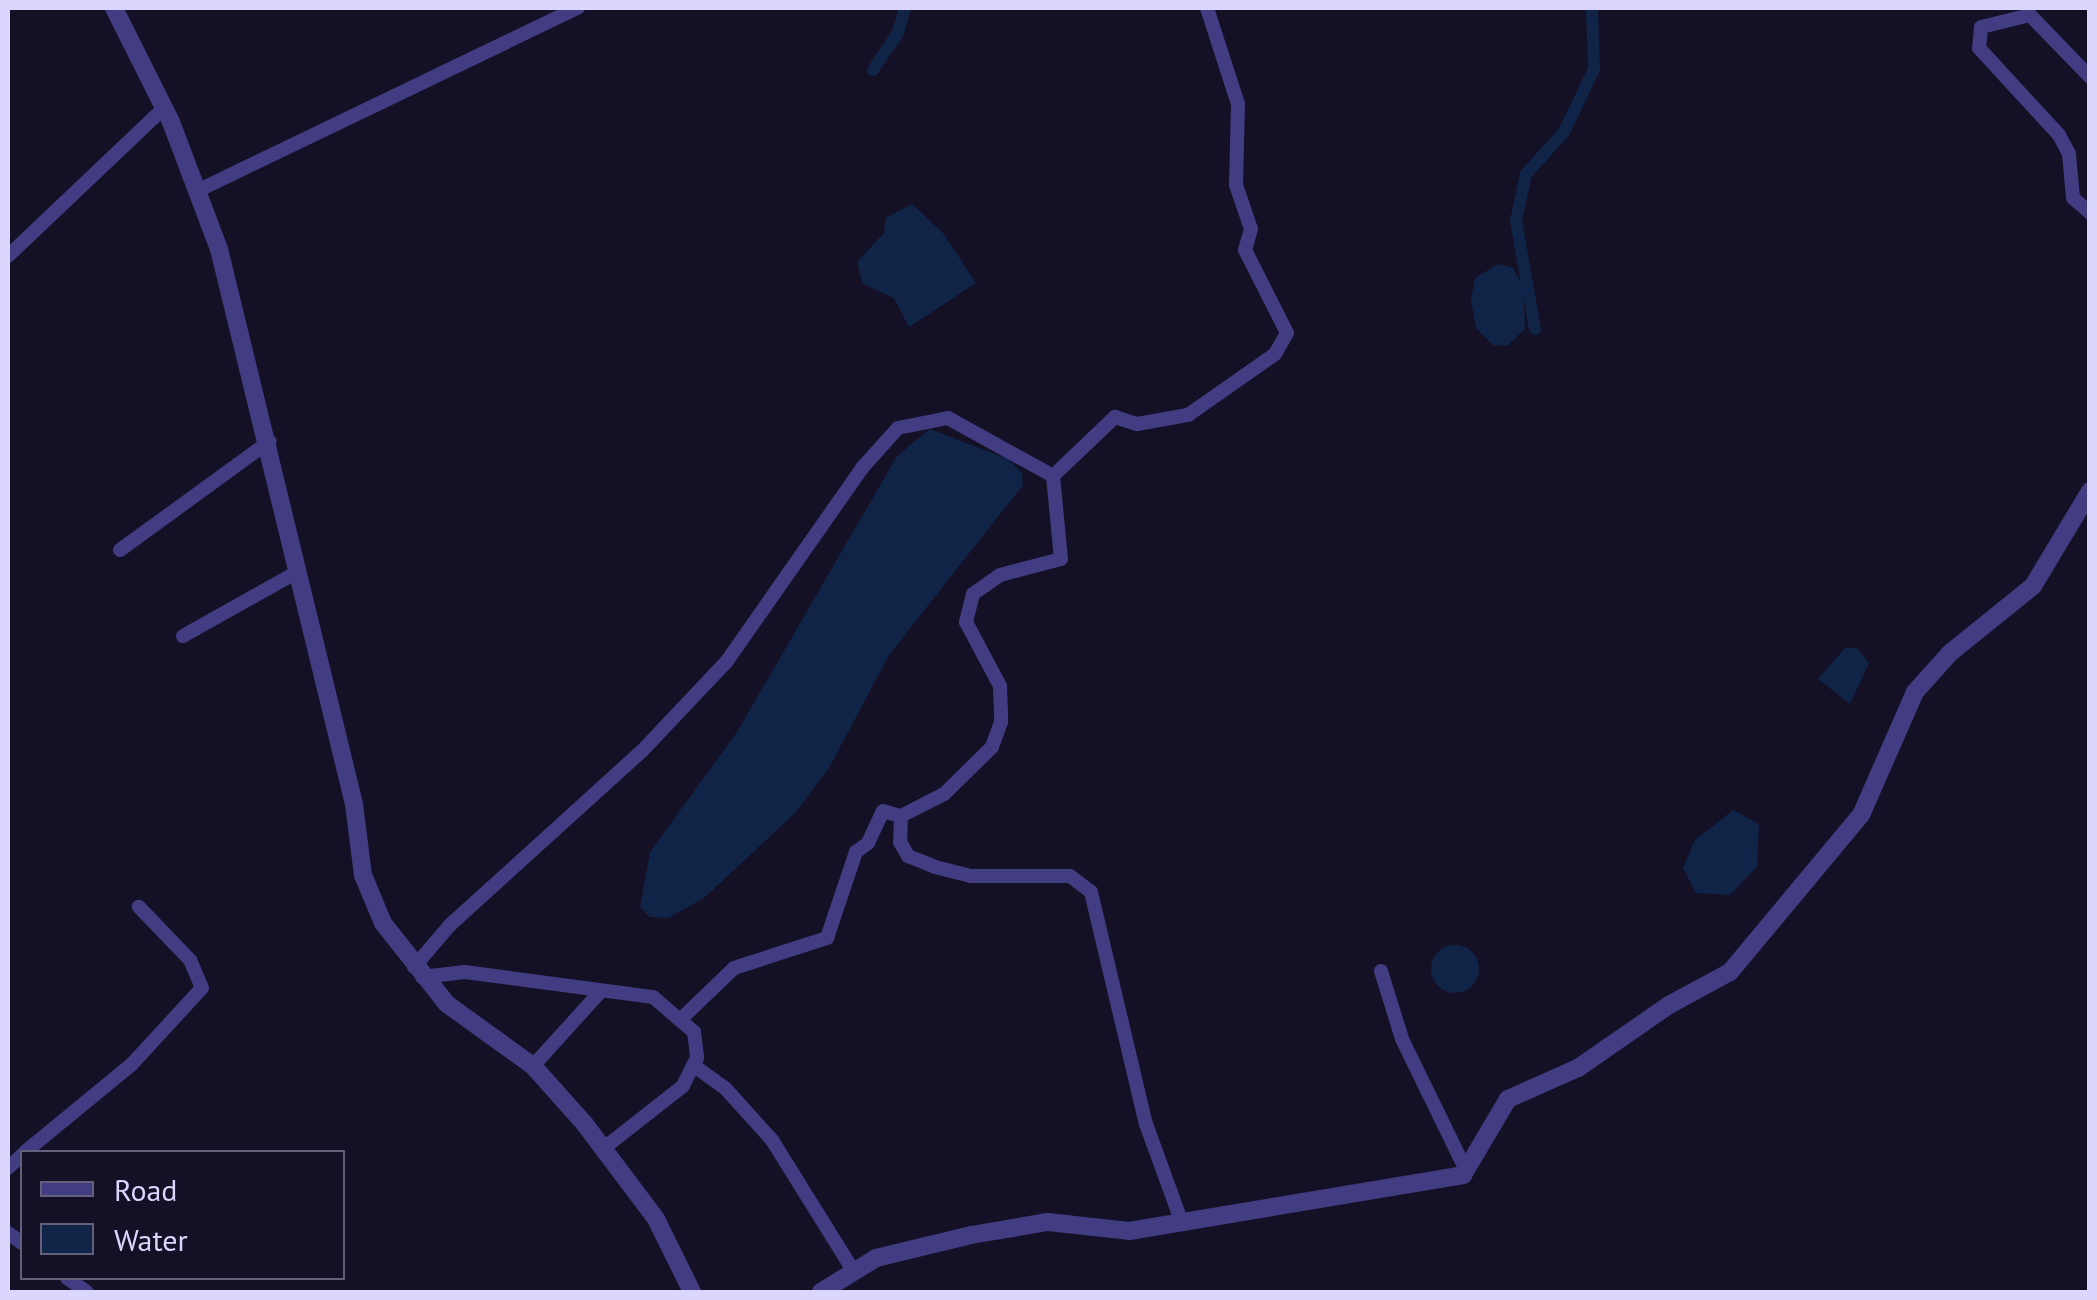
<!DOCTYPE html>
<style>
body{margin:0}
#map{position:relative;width:2097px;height:1300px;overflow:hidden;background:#141025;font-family:"PT Sans",sans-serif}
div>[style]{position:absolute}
.water>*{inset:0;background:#102448}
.round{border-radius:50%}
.canal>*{height:12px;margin:-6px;padding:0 6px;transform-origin:6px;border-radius:6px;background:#102448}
.minor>*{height:14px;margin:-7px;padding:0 7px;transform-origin:7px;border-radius:7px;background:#423d82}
.tertiary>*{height:18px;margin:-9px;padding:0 9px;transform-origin:9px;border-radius:9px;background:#423d82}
span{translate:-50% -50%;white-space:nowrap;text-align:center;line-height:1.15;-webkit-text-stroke:10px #141025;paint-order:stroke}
.frame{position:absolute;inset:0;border:10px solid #dbd6fd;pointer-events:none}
.legend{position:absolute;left:20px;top:1150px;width:325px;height:130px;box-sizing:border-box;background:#141025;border:2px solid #645f7b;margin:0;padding:12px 18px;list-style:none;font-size:30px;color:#dbd6fd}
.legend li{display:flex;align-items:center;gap:20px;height:50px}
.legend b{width:50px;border:2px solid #645f7b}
</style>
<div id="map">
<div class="water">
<div style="clip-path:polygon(912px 204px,943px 233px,976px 283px,909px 327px,894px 298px,863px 284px,857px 262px,884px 233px,886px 218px)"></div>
<div style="clip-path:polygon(1498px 264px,1513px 268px,1523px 286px,1525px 329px,1507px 346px,1493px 345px,1476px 328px,1471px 300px,1475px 278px)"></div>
<div style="clip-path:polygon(930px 429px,1008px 459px,1022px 473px,1023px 485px,889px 655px,829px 768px,795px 813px,704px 898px,668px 918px,650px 917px,640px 907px,650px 852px,737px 732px,897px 456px)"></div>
<div style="clip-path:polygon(1845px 648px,1857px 648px,1869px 663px,1850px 704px,1818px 679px)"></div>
<div style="clip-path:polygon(1733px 810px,1759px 824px,1757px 867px,1730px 895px,1696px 893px,1683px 868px,1695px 840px)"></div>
<div class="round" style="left:1431px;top:945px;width:48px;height:48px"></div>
</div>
<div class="canal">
<div style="left:873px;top:70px;width:45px;rotate:-56deg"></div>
<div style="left:898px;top:33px;width:26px;rotate:-74deg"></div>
<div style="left:1535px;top:329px;width:110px;rotate:-100deg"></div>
<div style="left:1516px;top:221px;width:48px;rotate:-78deg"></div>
<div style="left:1526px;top:174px;width:57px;rotate:-47.9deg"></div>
<div style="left:1564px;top:132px;width:70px;rotate:-64.5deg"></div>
<div style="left:1594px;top:69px;width:61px;rotate:-91.9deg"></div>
</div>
<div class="minor">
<div style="left:2090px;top:77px;width:86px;rotate:-134.1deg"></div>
<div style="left:2030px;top:15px;width:50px;rotate:166.2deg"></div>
<div style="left:1981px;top:27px;width:21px;rotate:95deg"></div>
<div style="left:1979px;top:48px;width:118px;rotate:47.4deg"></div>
<div style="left:2059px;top:135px;width:21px;rotate:62deg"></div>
<div style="left:2069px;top:154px;width:44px;rotate:84.8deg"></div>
<div style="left:2073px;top:198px;width:23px;rotate:41deg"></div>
<div style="left:197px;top:191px;width:423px;rotate:-25.7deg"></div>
<div style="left:8px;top:256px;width:215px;rotate:-43.5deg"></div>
<div style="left:1053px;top:476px;width:83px;rotate:84.5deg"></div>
<div style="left:1061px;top:559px;width:63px;rotate:165.3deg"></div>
<div style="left:1000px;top:575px;width:33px;rotate:145deg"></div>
<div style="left:973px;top:594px;width:29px;rotate:104deg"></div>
<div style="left:966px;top:622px;width:72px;rotate:62deg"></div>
<div style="left:1000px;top:686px;width:36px;rotate:88deg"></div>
<div style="left:1001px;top:722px;width:27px;rotate:110deg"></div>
<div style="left:992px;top:747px;width:67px;rotate:135.6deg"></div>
<div style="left:944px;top:794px;width:48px;rotate:152.9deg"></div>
<div style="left:901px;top:816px;width:26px;rotate:92deg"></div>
<div style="left:900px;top:842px;width:16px;rotate:60deg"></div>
<div style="left:908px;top:856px;width:29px;rotate:22deg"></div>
<div style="left:935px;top:867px;width:36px;rotate:14deg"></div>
<div style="left:970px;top:876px;width:100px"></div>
<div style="left:1070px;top:876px;width:26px;rotate:37deg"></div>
<div style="left:1091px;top:892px;width:238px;rotate:76.7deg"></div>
<div style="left:1146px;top:1124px;width:102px;rotate:70deg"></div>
<div style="left:120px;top:550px;width:185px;rotate:-36deg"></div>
<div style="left:183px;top:636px;width:131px;rotate:-29.3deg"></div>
<div style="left:414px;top:967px;width:55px;rotate:-49.4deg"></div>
<div style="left:450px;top:925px;width:259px;rotate:-42.2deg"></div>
<div style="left:642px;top:751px;width:124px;rotate:-46.6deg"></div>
<div style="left:727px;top:661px;width:236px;rotate:-55deg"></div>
<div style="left:862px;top:468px;width:54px;rotate:-48deg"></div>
<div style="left:898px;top:428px;width:51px;rotate:-11.3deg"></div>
<div style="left:948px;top:418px;width:120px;rotate:28.9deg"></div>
<div style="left:1053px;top:476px;width:86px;rotate:-43.6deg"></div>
<div style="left:1115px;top:417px;width:23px;rotate:18deg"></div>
<div style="left:1137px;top:424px;width:52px;rotate:-10deg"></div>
<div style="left:1188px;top:415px;width:106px;rotate:-35deg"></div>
<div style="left:1275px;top:354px;width:24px;rotate:-60deg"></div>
<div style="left:1287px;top:333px;width:93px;rotate:-116.8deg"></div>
<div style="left:1245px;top:250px;width:22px;rotate:-74deg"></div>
<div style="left:1251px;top:229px;width:46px;rotate:-108.8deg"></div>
<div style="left:1236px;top:185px;width:81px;rotate:-88.6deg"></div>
<div style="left:1238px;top:104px;width:101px;rotate:-107.9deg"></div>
<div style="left:1381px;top:971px;width:71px;rotate:72.8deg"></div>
<div style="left:1402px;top:1039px;width:146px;rotate:64deg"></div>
<div style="left:422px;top:977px;width:43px;rotate:-6.6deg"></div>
<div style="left:465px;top:972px;width:190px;rotate:7.6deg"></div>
<div style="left:653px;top:997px;width:54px;rotate:40.5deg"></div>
<div style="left:694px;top:1032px;width:26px;rotate:83deg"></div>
<div style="left:697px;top:1058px;width:31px;rotate:117deg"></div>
<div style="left:683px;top:1086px;width:100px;rotate:141.9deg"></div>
<div style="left:680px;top:1020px;width:75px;rotate:-43.9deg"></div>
<div style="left:734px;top:968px;width:98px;rotate:-17.9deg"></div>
<div style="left:827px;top:938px;width:91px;rotate:-71.4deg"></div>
<div style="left:856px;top:852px;width:15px;rotate:-37deg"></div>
<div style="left:868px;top:843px;width:35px;rotate:-65deg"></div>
<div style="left:883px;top:811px;width:19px;rotate:16deg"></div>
<div style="left:693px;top:1065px;width:39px;rotate:36deg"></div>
<div style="left:725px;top:1088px;width:70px;rotate:47.9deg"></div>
<div style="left:772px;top:1140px;width:153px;rotate:58.1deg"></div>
<div style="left:533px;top:1066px;width:101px;rotate:-47.8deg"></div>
<div style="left:25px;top:1152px;width:139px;rotate:-39.4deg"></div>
<div style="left:132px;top:1064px;width:103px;rotate:-47.4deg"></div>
<div style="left:202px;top:988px;width:30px;rotate:-113deg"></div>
<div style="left:190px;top:960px;width:74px;rotate:-133.9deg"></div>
<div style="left:8px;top:1168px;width:19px;rotate:-43deg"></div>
<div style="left:8px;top:1233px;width:17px;rotate:36deg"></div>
<div style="left:67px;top:1278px;width:24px;rotate:35deg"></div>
</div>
<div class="tertiary">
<div style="left:114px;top:8px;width:127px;rotate:63.4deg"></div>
<div style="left:171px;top:122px;width:136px;rotate:69.3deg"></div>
<div style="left:219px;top:249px;width:571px;rotate:76.33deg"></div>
<div style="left:354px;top:804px;width:72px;rotate:82.8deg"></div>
<div style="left:363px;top:875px;width:52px;rotate:67.4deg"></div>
<div style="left:383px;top:923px;width:103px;rotate:51.7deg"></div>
<div style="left:447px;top:1004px;width:106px;rotate:35.8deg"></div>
<div style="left:533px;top:1066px;width:76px;rotate:48.2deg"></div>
<div style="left:584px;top:1123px;width:120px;rotate:53.1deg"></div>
<div style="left:656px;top:1219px;width:81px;rotate:63.7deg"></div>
<div style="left:821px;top:1292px;width:65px;rotate:-31.7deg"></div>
<div style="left:876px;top:1258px;width:98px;rotate:-13.6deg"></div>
<div style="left:971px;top:1235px;width:78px;rotate:-9.6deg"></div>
<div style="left:1048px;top:1222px;width:81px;rotate:6.3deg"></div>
<div style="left:1129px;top:1231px;width:339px;rotate:-9.5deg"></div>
<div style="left:1463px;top:1175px;width:88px;rotate:-59.4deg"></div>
<div style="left:1508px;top:1099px;width:77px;rotate:-23.9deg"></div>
<div style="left:1578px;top:1068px;width:111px;rotate:-34.7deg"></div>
<div style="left:1669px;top:1005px;width:69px;rotate:-28.4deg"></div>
<div style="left:1730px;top:972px;width:204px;rotate:-50.2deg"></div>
<div style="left:1861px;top:815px;width:134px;rotate:-66.3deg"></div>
<div style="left:1915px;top:692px;width:52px;rotate:-48.1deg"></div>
<div style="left:1950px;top:653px;width:107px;rotate:-38.9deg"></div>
<div style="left:2033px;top:586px;width:111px;rotate:-59deg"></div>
</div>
<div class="frame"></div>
<ul class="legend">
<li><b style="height:12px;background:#423d82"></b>Road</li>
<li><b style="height:28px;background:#102448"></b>Water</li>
</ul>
</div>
